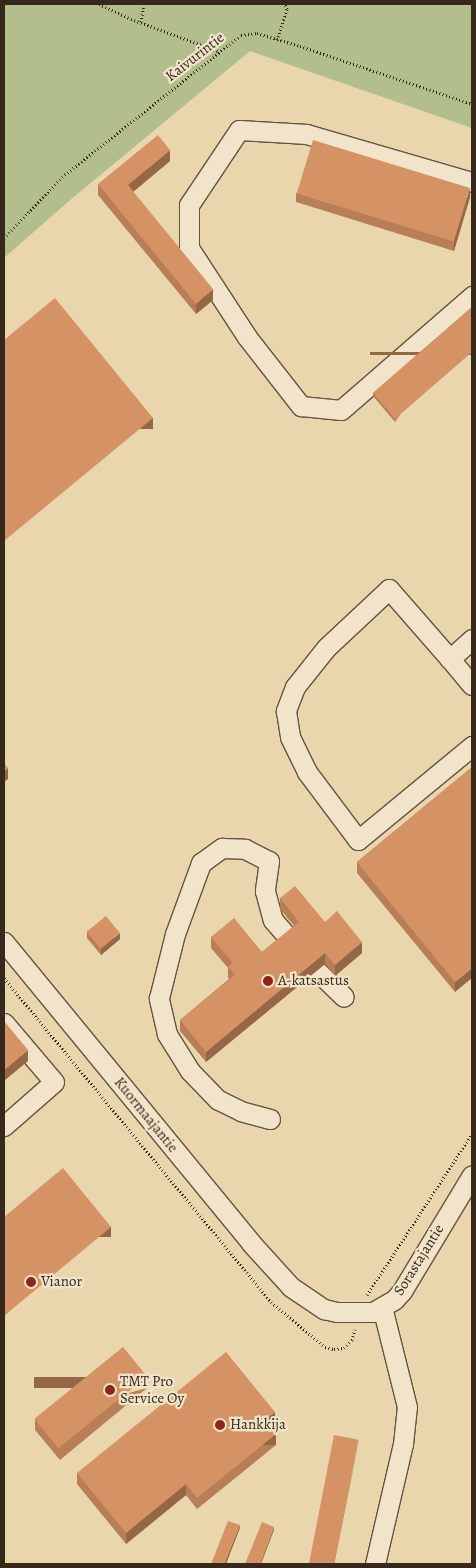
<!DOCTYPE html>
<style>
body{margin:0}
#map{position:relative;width:476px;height:1568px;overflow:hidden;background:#ead6ad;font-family:Alegreya,serif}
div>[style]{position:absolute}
.green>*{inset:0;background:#b3be8d}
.path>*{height:3px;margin-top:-1.5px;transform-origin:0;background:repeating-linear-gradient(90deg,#36291b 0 1px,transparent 0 3.5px)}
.roads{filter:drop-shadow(1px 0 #635440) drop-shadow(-1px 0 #635440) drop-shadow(0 1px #635440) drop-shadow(0 -1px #635440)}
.minor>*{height:19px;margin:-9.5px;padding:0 9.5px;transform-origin:9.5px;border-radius:9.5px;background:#f1e4ca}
.wall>*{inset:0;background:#b77e57}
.shaded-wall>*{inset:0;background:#956747;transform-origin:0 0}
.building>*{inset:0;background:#d59365;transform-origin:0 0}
.dots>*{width:14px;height:14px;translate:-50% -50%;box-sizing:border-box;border:2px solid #f1e4ca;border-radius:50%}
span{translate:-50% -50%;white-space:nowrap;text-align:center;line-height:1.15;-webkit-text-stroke:4.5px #f1e4ca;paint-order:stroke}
.street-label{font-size:15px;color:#36291b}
.poi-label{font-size:15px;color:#36291b}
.left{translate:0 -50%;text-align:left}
.frame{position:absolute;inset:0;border:5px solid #36291b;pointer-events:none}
</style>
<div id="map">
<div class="green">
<div style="clip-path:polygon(4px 4px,472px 4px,472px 128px,250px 51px,69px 201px,4px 258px)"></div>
</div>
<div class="path">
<div style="left:99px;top:4px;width:35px;rotate:25deg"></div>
<div style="left:131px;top:19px;width:93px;rotate:20.2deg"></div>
<div style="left:141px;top:22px;width:18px;rotate:-81deg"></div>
<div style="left:277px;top:40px;width:33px;rotate:-72deg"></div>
<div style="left:287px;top:9px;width:5px;rotate:-112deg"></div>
<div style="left:4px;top:238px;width:84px;rotate:-46.4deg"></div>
<div style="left:62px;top:177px;width:228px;rotate:-38.4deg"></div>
<div style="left:241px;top:35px;width:16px;rotate:-7deg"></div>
<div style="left:257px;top:33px;width:45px;rotate:16.8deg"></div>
<div style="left:300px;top:46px;width:182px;rotate:18.6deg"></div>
<div style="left:4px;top:978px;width:420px;rotate:50.5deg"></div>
<div style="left:271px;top:1302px;width:70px;rotate:39.8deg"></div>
<div style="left:325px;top:1347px;width:9px;rotate:13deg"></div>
<div style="left:334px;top:1349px;width:10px;rotate:-6deg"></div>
<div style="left:344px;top:1348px;width:11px;rotate:-45deg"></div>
<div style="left:352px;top:1340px;width:11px;rotate:-75deg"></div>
<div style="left:367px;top:1295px;width:192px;rotate:-56.9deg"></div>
</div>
<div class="roads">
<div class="minor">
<div style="left:472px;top:182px;width:172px;rotate:-163.8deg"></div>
<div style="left:307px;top:134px;width:68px;rotate:-176.6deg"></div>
<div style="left:239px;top:130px;width:90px;rotate:123.7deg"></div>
<div style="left:189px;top:205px;width:43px;rotate:90deg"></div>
<div style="left:189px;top:248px;width:106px;rotate:56.9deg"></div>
<div style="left:247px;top:337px;width:88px;rotate:52deg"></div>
<div style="left:301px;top:406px;width:40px;rotate:5.7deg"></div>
<div style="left:341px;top:410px;width:174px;rotate:-41deg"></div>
<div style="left:472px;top:639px;width:30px;rotate:138deg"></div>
<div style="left:450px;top:659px;width:34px;rotate:50deg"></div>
<div style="left:450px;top:659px;width:93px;rotate:-131.1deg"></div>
<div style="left:389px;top:589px;width:86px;rotate:136.9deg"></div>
<div style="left:326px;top:648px;width:50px;rotate:128.5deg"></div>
<div style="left:295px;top:687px;width:26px;rotate:111deg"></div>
<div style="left:286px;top:711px;width:26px;rotate:81deg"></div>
<div style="left:290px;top:737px;width:39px;rotate:64deg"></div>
<div style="left:307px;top:772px;width:85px;rotate:53.1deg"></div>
<div style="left:358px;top:840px;width:148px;rotate:-39.5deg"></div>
<div style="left:4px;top:942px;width:389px;rotate:50.6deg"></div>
<div style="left:251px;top:1243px;width:59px;rotate:47.7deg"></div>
<div style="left:291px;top:1287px;width:40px;rotate:34deg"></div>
<div style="left:324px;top:1309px;width:13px;rotate:13deg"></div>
<div style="left:337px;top:1312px;width:36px"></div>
<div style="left:373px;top:1312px;width:24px;rotate:-30deg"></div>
<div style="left:394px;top:1300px;width:12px;rotate:-48deg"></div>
<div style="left:402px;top:1291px;width:135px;rotate:-58.9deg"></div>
<div style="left:4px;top:1023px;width:77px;rotate:49.7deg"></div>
<div style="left:54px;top:1082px;width:67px;rotate:138.7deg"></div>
<div style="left:270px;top:1119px;width:30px;rotate:-165deg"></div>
<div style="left:241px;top:1111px;width:25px;rotate:-154deg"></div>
<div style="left:218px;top:1100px;width:40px;rotate:-134deg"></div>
<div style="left:190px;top:1071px;width:44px;rotate:-121.9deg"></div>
<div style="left:167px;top:1034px;width:37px;rotate:-103deg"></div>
<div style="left:159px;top:998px;width:66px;rotate:-76deg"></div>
<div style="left:175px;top:934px;width:76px;rotate:-69.9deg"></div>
<div style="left:201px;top:863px;width:26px;rotate:-36deg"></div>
<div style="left:222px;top:848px;width:23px;rotate:2deg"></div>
<div style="left:245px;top:849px;width:27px;rotate:27deg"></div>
<div style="left:269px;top:861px;width:30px;rotate:98deg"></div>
<div style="left:265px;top:891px;width:30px;rotate:75deg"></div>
<div style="left:273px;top:920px;width:67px;rotate:49.2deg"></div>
<div style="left:317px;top:971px;width:37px;rotate:44deg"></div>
<div style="left:375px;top:1564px;width:123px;rotate:-76.9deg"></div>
<div style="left:403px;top:1444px;width:37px;rotate:-84deg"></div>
<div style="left:407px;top:1407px;width:103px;rotate:-104deg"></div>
</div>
</div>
<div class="wall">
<div style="clip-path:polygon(170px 161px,133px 192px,213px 300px,196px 314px,98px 195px,98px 184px)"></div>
<div style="clip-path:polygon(296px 193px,470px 197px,454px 251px,296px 202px)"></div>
<div style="clip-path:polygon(472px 307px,395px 422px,373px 396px,373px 393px)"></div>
<div style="clip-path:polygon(472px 767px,455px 992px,357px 873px,357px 862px)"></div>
<div style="clip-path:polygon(280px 898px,325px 922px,362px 953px,335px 976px,325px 964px,206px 1062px,180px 1031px,180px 1020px,229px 979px,228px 977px,228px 968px,211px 948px,211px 937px,262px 952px,294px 926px,280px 909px)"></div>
<div style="clip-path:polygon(87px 932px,120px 939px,101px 955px,87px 938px)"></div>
<div style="clip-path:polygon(147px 1388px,60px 1460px,35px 1430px,35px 1419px)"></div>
<div style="clip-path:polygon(275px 1423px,270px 1427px,276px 1445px,197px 1509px,186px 1495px,126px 1544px,77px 1484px,77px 1473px)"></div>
</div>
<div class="shaded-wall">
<div style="clip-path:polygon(170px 150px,170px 161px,128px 196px,128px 185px)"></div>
<div style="clip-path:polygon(470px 188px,470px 197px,454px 251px,454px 242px)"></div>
<div style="clip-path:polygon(213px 289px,213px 300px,196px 314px,196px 304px)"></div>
<div style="left:472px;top:352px;width:3px;height:102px;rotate:90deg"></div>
<div style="left:153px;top:418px;width:11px;height:193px;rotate:90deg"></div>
<div style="clip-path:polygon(8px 768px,8px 779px,4px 782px,4px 771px)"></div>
<div style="clip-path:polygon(120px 933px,120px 939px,101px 955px,101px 949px)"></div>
<div style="clip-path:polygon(362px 942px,362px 953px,335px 976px,335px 965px)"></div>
<div style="clip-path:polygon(325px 953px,325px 964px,206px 1062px,206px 1052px)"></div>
<div style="clip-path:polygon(472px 968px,472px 978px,455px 992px,455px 982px)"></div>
<div style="clip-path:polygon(28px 1050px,28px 1061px,4px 1081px,4px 1070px)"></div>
<div style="left:111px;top:1227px;width:10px;height:139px;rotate:90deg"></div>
<div style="left:147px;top:1377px;width:11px;height:113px;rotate:90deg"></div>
<div style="clip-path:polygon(275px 1412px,275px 1423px,264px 1431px,264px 1420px)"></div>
<div style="left:276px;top:1434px;width:11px;height:102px;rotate:90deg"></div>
<div style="clip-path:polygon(359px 1440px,334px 1564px,333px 1564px)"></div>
<div style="clip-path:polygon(186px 1484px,186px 1495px,126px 1544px,126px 1533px)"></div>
<div style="clip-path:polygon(240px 1525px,240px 1528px,226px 1564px,224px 1564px)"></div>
<div style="clip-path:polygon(274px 1527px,274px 1530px,261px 1564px,260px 1564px)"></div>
</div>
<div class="building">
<div style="clip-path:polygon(158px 135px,170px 150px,128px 185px,213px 289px,196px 304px,98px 184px)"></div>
<div style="left:313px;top:140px;width:164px;height:56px;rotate:17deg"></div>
<div style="clip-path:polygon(55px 298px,153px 418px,4px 541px,4px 340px)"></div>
<div style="clip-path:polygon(472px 307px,472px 352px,395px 419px,373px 393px)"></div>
<div style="clip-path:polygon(4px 763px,8px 768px,4px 771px)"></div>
<div style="clip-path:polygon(472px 767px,472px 968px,455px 982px,357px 862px)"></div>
<div style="clip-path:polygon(295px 886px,325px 922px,337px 911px,362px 942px,335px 965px,325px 953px,206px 1052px,180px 1020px,235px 975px,228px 967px,233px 963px,211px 937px,234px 918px,262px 952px,299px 922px,280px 898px)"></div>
<div style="left:106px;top:916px;width:22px;height:25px;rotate:51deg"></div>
<div style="clip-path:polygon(4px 1021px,28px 1050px,4px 1070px)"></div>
<div style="clip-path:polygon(63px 1168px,111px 1227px,4px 1316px,4px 1217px)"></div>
<div style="left:123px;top:1347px;width:38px;height:114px;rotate:51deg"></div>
<div style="clip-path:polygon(226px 1352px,275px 1412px,264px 1420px,276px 1434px,197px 1498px,186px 1484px,126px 1533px,77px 1473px)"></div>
<div style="left:334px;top:1435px;width:25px;height:132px;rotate:11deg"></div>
<div style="clip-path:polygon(228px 1521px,240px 1525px,224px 1564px,211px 1564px)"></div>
<div style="clip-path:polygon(262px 1522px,274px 1527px,260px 1564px,245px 1564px)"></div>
</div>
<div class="dots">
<div style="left:268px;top:981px;background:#8f2418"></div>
<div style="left:31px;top:1282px;background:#8f2418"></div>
<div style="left:110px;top:1390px;background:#8f2418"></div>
<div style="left:220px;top:1425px;background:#8f2418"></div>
</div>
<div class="street-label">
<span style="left:195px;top:57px;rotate:-38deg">Kaivurintie</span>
<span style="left:146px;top:1115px;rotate:51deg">Kuormaajantie</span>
<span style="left:419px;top:1260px;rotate:-58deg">Sorastajantie</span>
</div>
<div class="poi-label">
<span class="left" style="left:278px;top:981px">A-katsastus</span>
<span class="left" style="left:41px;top:1282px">Vianor</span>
<span class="left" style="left:120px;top:1390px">TMT Pro<br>Service Oy</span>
<span class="left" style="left:230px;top:1425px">Hankkija</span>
</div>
<div class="frame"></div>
</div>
